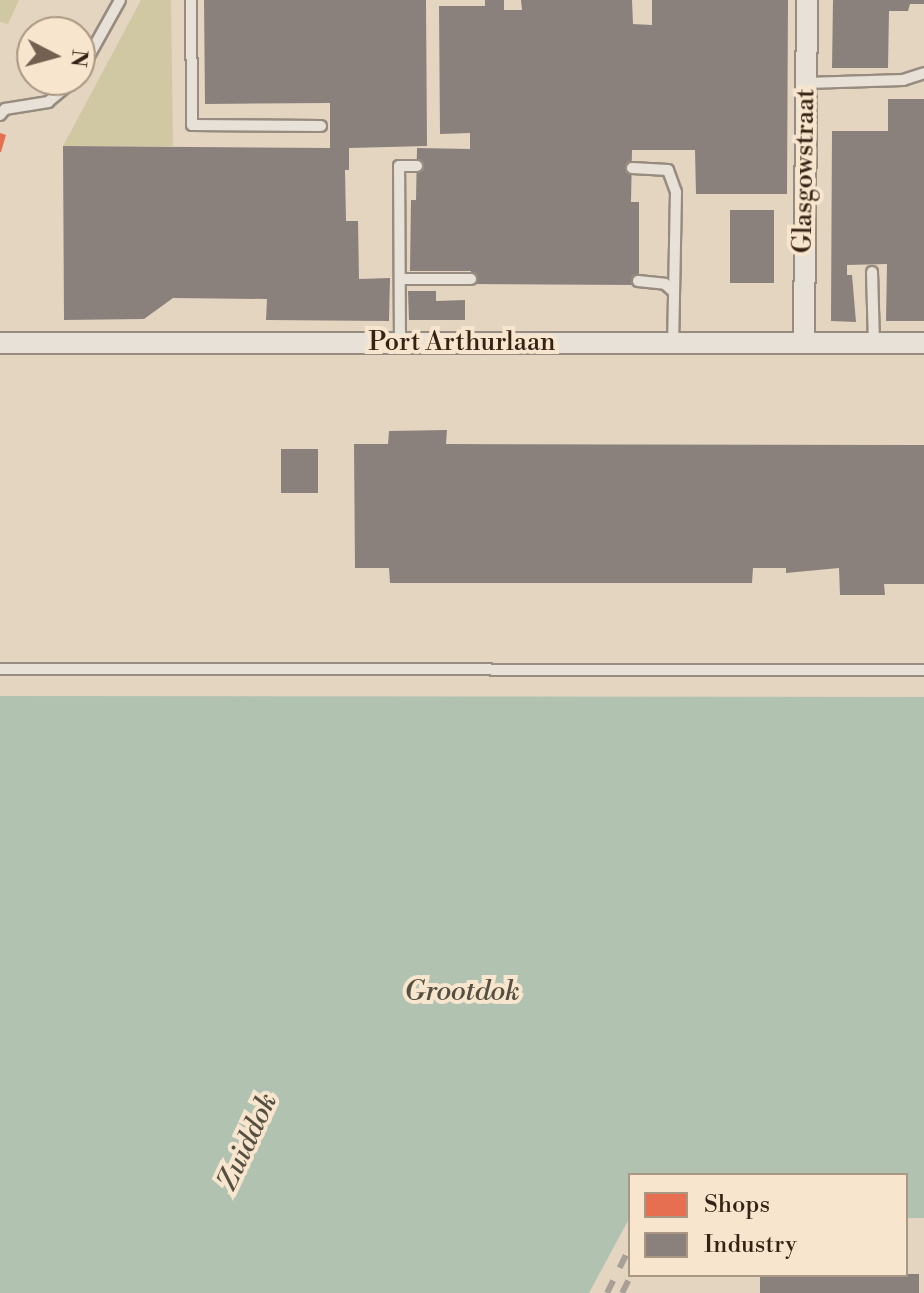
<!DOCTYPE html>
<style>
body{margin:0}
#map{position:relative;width:924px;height:1293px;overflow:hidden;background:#e4d5c1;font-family:"Libre Bodoni",serif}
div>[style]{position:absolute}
.green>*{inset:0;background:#d0c8a2}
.water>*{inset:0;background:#b1c2b1}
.shops>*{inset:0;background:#e76f51}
.industry>*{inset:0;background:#8a817c;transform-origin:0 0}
.roads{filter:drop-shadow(2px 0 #978c7f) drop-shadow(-2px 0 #978c7f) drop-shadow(0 2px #978c7f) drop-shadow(0 -2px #978c7f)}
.service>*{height:10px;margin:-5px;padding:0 5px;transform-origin:5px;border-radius:5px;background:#e8e1d7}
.minor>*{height:20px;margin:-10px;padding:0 10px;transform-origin:10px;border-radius:10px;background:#e8e1d7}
.rail>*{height:6px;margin-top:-3px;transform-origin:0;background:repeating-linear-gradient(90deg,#a8a097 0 14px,transparent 0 28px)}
span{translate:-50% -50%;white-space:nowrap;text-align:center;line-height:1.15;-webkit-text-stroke:8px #f7e6cd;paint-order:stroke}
.street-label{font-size:26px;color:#362114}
.water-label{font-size:28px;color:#544f41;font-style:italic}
.legend{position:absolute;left:628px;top:1173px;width:280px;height:104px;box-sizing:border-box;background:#f7e6cd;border:2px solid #aa9783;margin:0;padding:10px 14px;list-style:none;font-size:24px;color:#362114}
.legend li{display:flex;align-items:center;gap:16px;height:40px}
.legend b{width:40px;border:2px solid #aa9783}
.north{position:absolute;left:16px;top:16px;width:80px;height:80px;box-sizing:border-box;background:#f7e6cd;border:2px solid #aa9783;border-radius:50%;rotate:96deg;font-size:22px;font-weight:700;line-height:32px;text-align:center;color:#362114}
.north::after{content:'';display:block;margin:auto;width:28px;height:36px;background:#736051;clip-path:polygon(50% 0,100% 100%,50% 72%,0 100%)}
</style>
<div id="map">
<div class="green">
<div style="clip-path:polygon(0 0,19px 0,8px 24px,0 22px)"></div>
<div style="clip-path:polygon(141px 0,171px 0,173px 146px,63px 146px)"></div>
</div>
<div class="water">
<div style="clip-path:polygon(0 696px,924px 697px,924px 1218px,906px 1218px,906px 1175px,630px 1175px,630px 1217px,589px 1293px,0 1293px)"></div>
</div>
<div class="shops">
<div style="clip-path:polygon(0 133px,6px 135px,1px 152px,0 152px)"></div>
</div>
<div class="industry">
<div style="clip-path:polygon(204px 0,426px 0,427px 146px,349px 148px,349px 170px,345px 170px,346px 221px,358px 221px,359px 279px,390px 278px,389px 321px,266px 320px,267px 299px,173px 298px,144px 319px,64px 320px,63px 146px,330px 148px,330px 103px,205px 104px)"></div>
<div style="clip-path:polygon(485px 0,504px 0,504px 10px,522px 10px,521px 0,632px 0,633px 24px,652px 25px,652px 0,788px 0,787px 194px,696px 194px,695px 150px,632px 150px,631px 202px,639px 202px,639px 285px,471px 284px,471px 271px,410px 271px,411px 200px,416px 200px,417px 148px,470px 149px,470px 133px,440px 134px,439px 6px,485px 6px)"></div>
<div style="clip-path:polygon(833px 0,924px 0,924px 4px,910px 4px,908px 11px,889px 11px,888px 68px,832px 68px)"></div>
<div style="clip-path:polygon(888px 99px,924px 99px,924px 321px,886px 321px,887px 264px,847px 265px,847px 275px,852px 275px,856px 322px,831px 321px,832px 131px,888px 131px)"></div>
<div style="left:730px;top:210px;width:44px;height:73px"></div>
<div style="clip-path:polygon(408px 291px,436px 291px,436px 301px,465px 300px,465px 320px,409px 320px)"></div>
<div style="clip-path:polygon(447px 430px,446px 444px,924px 445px,924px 584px,884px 584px,885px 595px,840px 595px,839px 568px,786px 573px,786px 568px,753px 568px,752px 583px,390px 583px,389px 568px,355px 568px,354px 444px,388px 444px,389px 431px)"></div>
<div style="left:318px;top:449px;width:44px;height:37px;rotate:90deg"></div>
<div style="left:919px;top:1274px;width:19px;height:159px;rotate:90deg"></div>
</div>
<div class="roads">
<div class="service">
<div style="left:191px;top:0;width:125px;rotate:89.5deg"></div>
<div style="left:192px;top:125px;width:129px;rotate:0.4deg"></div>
<div style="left:80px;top:72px;width:82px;rotate:-60.9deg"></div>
<div style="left:806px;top:83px;width:97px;rotate:-1.8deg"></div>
<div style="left:903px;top:80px;width:22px;rotate:-18deg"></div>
<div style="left:0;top:115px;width:8px;rotate:-50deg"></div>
<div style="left:5px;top:109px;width:44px;rotate:-9.2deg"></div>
<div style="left:48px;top:102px;width:34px;rotate:-40deg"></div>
<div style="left:632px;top:168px;width:36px;rotate:3deg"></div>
<div style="left:668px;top:170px;width:23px;rotate:70deg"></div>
<div style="left:676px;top:192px;width:150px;rotate:91.1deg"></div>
<div style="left:872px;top:272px;width:70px;rotate:88.4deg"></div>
<div style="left:400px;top:279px;width:71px"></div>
<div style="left:638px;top:281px;width:27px;rotate:6deg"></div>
<div style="left:665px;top:284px;width:12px;rotate:42deg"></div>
<div style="left:400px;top:343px;width:177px;rotate:-90.3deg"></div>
<div style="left:399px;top:166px;width:18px"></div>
<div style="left:0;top:669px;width:924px;rotate:0.06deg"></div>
</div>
<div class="minor">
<div style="left:804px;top:341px;width:341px;rotate:-89.5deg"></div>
<div style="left:0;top:343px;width:924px"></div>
</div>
</div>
<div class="rail">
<div style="left:607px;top:1293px;width:51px;rotate:-63.4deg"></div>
<div style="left:622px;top:1293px;width:20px;rotate:-63deg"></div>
</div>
<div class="street-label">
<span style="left:805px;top:171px;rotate:-89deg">Glasgowstraat</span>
<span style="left:462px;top:343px">Port Arthurlaan</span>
</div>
<div class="water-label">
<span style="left:462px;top:992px">Grootdok</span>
<span style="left:248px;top:1142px;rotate:-65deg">Zuiddok</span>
</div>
<ul class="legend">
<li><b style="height:22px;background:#e76f51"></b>Shops</li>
<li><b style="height:22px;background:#8a817c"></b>Industry</li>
</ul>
<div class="north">N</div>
</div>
